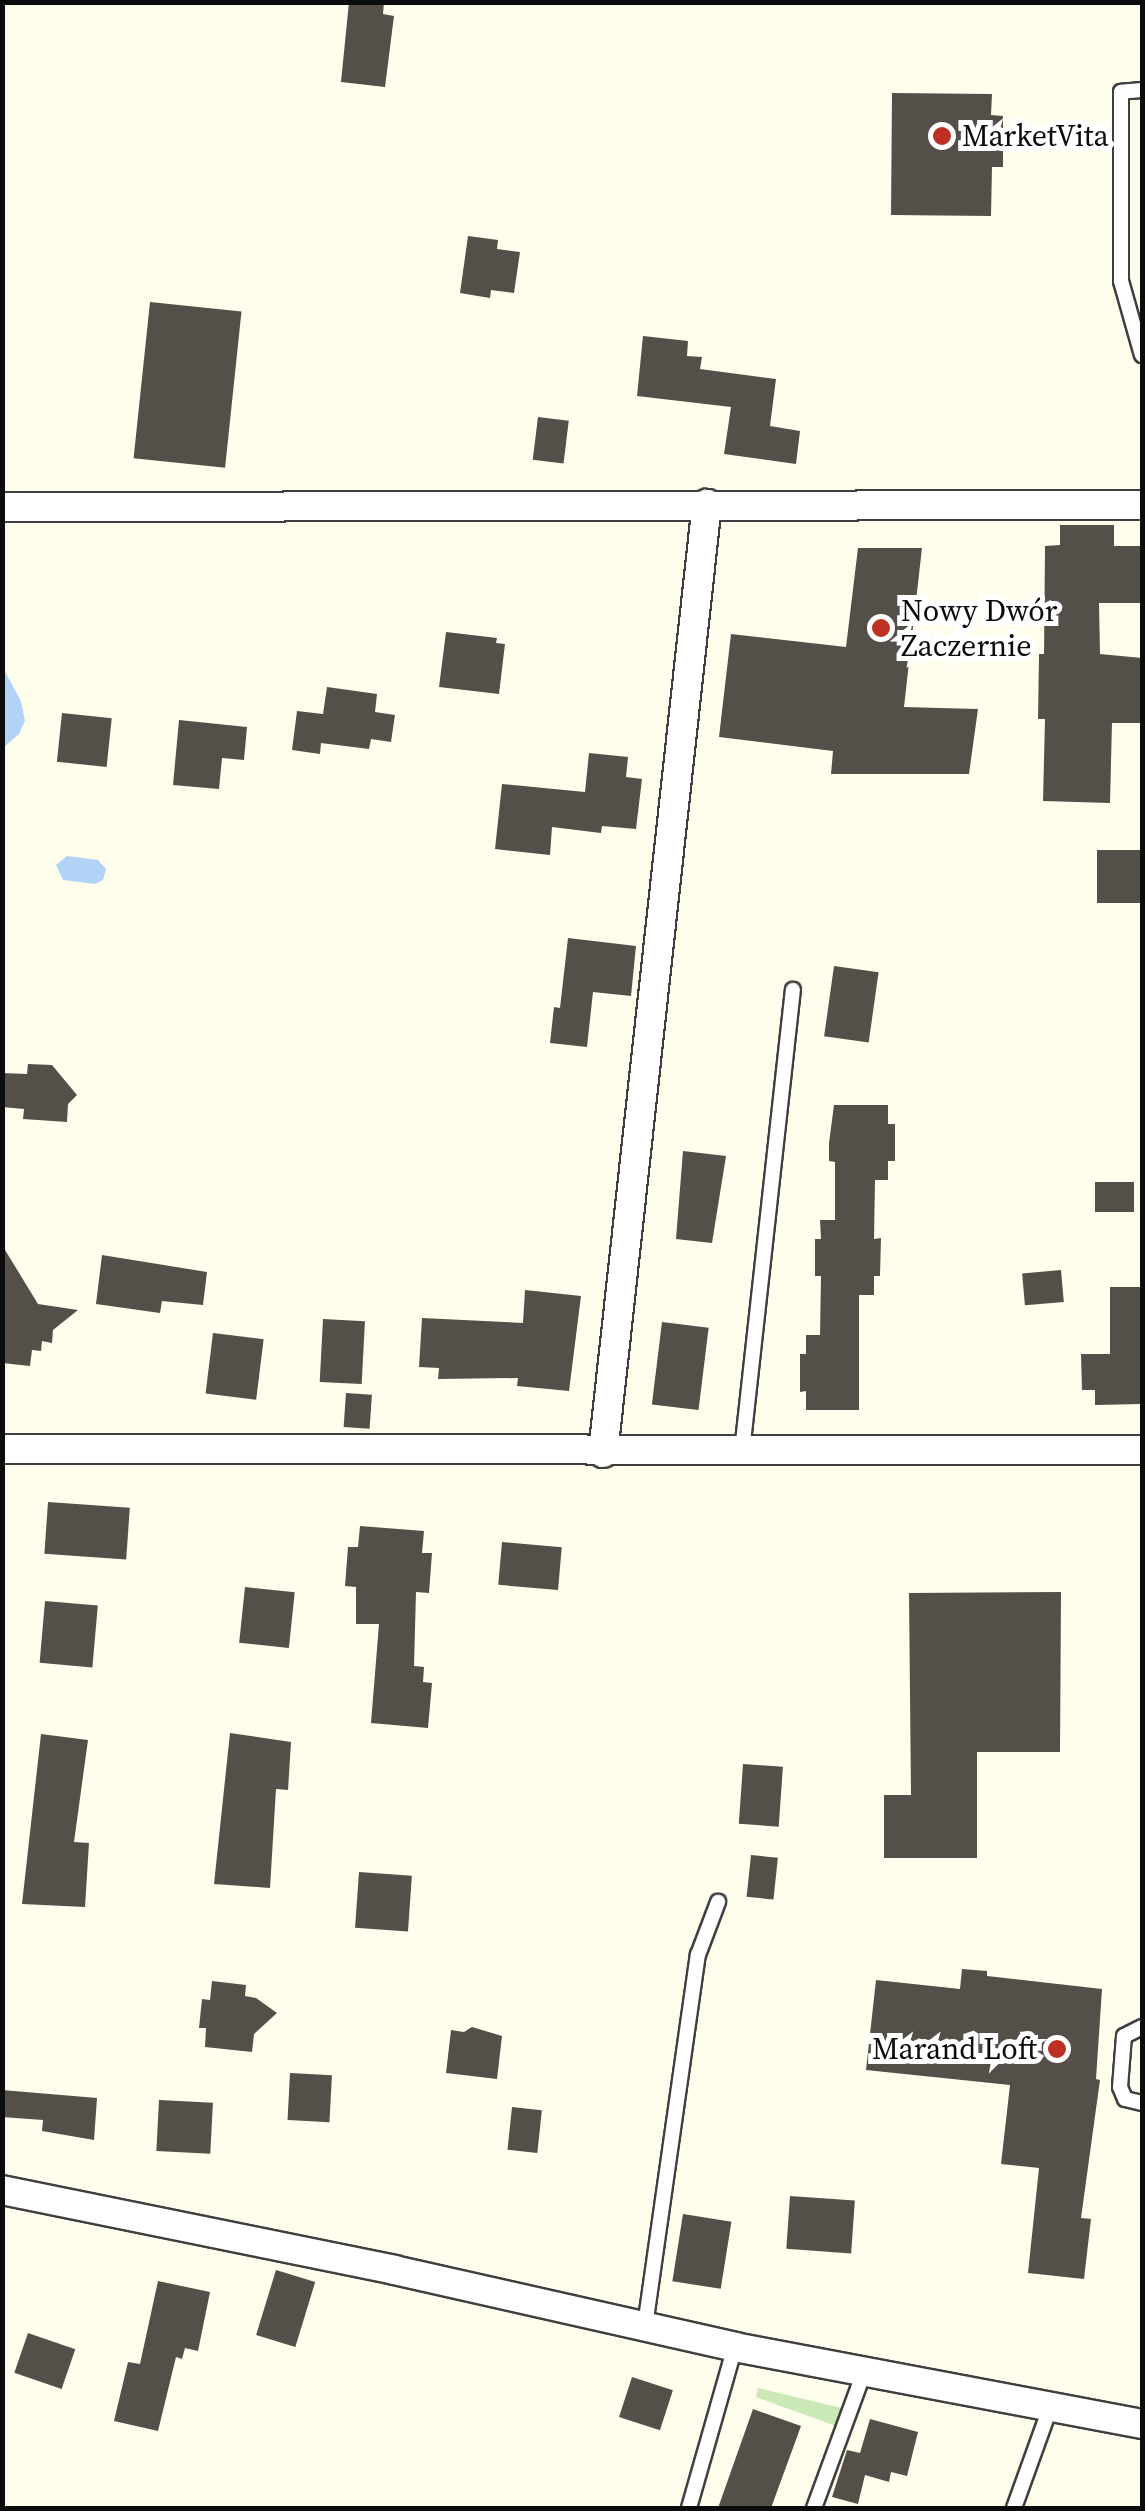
<!DOCTYPE html>
<meta charset="utf-8">
<style>
body{margin:0}
#map{position:relative;width:1145px;height:2511px;overflow:hidden;background:#fffeec;font-family:"Source Serif 4",serif}
div>[style]{position:absolute}
.green>*{inset:0;background:#cae9b6}
.water>*{inset:0;background:#b1d4f6}
.building>*{inset:0;background:#554f49;transform-origin:0 0}
.roads{filter:drop-shadow(2px 0 #3f3f3f) drop-shadow(-2px 0 #3f3f3f) drop-shadow(0 2px #3f3f3f) drop-shadow(0 -2px #3f3f3f)}
.lane>*{height:14px;margin:-7px;padding:0 7px;transform-origin:7px;border-radius:7px;background:#fff}
.street>*{height:28px;margin:-14px;padding:0 14px;transform-origin:14px;border-radius:14px;background:#fff}
.dots>*{width:28px;height:28px;translate:-50% -50%;box-sizing:border-box;border:5px solid #fff;border-radius:50%}
span{translate:-50% -50%;white-space:nowrap;text-align:center;line-height:1.15;-webkit-text-stroke:10px #fff;paint-order:stroke}
.poi-label{font-size:30px;color:#0c0c0c}
.left{translate:0 -50%;text-align:left}
.right{translate:-100% -50%;text-align:right}
.frame{position:absolute;inset:0;border:5px solid #0c0c0c;pointer-events:none}
</style>
<div id="map">
<div class="green">
<div style="clip-path:polygon(758px 2388px,842px 2408px,836px 2426px,756px 2397px)"></div>
</div>
<div class="water">
<div style="clip-path:polygon(3px 668px,21px 701px,25px 721px,19px 734px,3px 748px)"></div>
<div style="clip-path:polygon(67px 856px,98px 860px,106px 869px,103px 880px,95px 884px,63px 880px,56px 865px)"></div>
</div>
<div class="building">
<div style="clip-path:polygon(349px 2px,384px 2px,383px 14px,394px 16px,385px 87px,341px 82px)"></div>
<div style="clip-path:polygon(892px 93px,992px 94px,991px 115px,1003px 116px,1003px 167px,992px 167px,991px 216px,891px 215px)"></div>
<div style="clip-path:polygon(468px 236px,498px 240px,497px 249px,520px 252px,514px 293px,491px 290px,490px 298px,460px 293px)"></div>
<div style="left:150px;top:302px;width:92px;height:157px;rotate:6deg"></div>
<div style="clip-path:polygon(643px 336px,688px 341px,687px 356px,702px 357px,700px 369px,776px 379px,770px 426px,800px 431px,796px 464px,724px 454px,731px 407px,637px 396px)"></div>
<div style="left:538px;top:417px;width:31px;height:43px;rotate:7deg"></div>
<div style="clip-path:polygon(1060px 525px,1114px 525px,1114px 546px,1142px 546px,1142px 603px,1099px 603px,1100px 654px,1142px 658px,1142px 723px,1112px 723px,1110px 803px,1043px 801px,1045px 719px,1038px 719px,1039px 654px,1044px 654px,1045px 546px,1060px 545px)"></div>
<div style="clip-path:polygon(858px 548px,922px 548px,904px 707px,978px 709px,969px 774px,831px 774px,833px 751px,719px 737px,731px 634px,846px 647px)"></div>
<div style="clip-path:polygon(446px 632px,497px 638px,496px 643px,505px 644px,499px 694px,439px 687px)"></div>
<div style="clip-path:polygon(327px 687px,377px 694px,375px 712px,395px 715px,391px 742px,371px 739px,369px 749px,321px 743px,320px 754px,292px 750px,297px 711px,323px 714px)"></div>
<div style="left:62px;top:713px;width:50px;height:49px;rotate:6deg"></div>
<div style="clip-path:polygon(179px 720px,247px 727px,244px 760px,222px 758px,219px 789px,173px 785px)"></div>
<div style="clip-path:polygon(589px 753px,628px 757px,626px 777px,642px 779px,636px 829px,602px 826px,601px 833px,552px 827px,550px 855px,495px 849px,502px 784px,585px 792px)"></div>
<div style="left:1142px;top:850px;width:53px;height:45px;rotate:90deg"></div>
<div style="clip-path:polygon(568px 938px,636px 946px,631px 996px,593px 992px,587px 1047px,550px 1043px,554px 1007px,560px 1008px)"></div>
<div style="left:834px;top:966px;width:45px;height:71px;rotate:8deg"></div>
<div style="clip-path:polygon(28px 1064px,52px 1065px,77px 1095px,68px 1104px,67px 1122px,23px 1119px,24px 1109px,2px 1107px,2px 1073px,27px 1074px)"></div>
<div style="clip-path:polygon(834px 1105px,888px 1105px,888px 1124px,895px 1124px,895px 1161px,888px 1161px,888px 1180px,875px 1180px,874px 1239px,881px 1238px,880px 1276px,874px 1276px,874px 1295px,859px 1295px,859px 1410px,806px 1410px,806px 1391px,800px 1392px,800px 1354px,806px 1354px,806px 1335px,820px 1335px,821px 1276px,815px 1276px,815px 1239px,821px 1239px,820px 1220px,835px 1220px,835px 1162px,829px 1161px,829px 1143px)"></div>
<div style="clip-path:polygon(683px 1151px,726px 1156px,712px 1243px,676px 1239px)"></div>
<div style="left:1095px;top:1182px;width:39px;height:30px"></div>
<div style="clip-path:polygon(2px 1245px,38px 1304px,78px 1310px,53px 1330px,52px 1343px,42px 1341px,41px 1351px,32px 1350px,30px 1366px,2px 1363px)"></div>
<div style="clip-path:polygon(102px 1255px,207px 1272px,203px 1305px,162px 1301px,160px 1313px,96px 1304px)"></div>
<div style="left:1061px;top:1270px;width:32px;height:39px;rotate:85deg"></div>
<div style="clip-path:polygon(1110px 1287px,1142px 1287px,1141px 1404px,1095px 1405px,1095px 1390px,1082px 1390px,1081px 1354px,1110px 1354px)"></div>
<div style="clip-path:polygon(525px 1290px,581px 1296px,569px 1391px,517px 1386px,518px 1378px,438px 1379px,439px 1368px,419px 1367px,422px 1318px,523px 1323px)"></div>
<div style="left:323px;top:1319px;width:42px;height:63px;rotate:3deg"></div>
<div style="left:662px;top:1322px;width:47px;height:83px;rotate:7deg"></div>
<div style="left:213px;top:1333px;width:51px;height:61px;rotate:7deg"></div>
<div style="left:346px;top:1393px;width:26px;height:34px;rotate:4deg"></div>
<div style="left:48px;top:1502px;width:82px;height:52px;rotate:4deg"></div>
<div style="clip-path:polygon(360px 1526px,424px 1531px,422px 1553px,432px 1553px,429px 1593px,416px 1592px,414px 1666px,424px 1667px,423px 1682px,432px 1683px,428px 1728px,371px 1723px,379px 1624px,356px 1624px,356px 1587px,345px 1586px,348px 1547px,358px 1547px)"></div>
<div style="left:502px;top:1542px;width:60px;height:43px;rotate:5deg"></div>
<div style="left:245px;top:1587px;width:50px;height:56px;rotate:6deg"></div>
<div style="clip-path:polygon(1061px 1592px,1060px 1752px,977px 1752px,977px 1858px,884px 1858px,884px 1795px,911px 1795px,909px 1593px)"></div>
<div style="left:45px;top:1601px;width:53px;height:62px;rotate:5deg"></div>
<div style="clip-path:polygon(230px 1733px,291px 1742px,288px 1790px,276px 1789px,270px 1888px,214px 1884px)"></div>
<div style="clip-path:polygon(41px 1734px,88px 1740px,74px 1842px,89px 1843px,85px 1907px,22px 1904px)"></div>
<div style="left:743px;top:1764px;width:40px;height:60px;rotate:4deg"></div>
<div style="left:751px;top:1855px;width:27px;height:42px;rotate:6deg"></div>
<div style="left:359px;top:1872px;width:53px;height:56px;rotate:4deg"></div>
<div style="clip-path:polygon(962px 1969px,987px 1971px,987px 1976px,1102px 1989px,1096px 2079px,1100px 2080px,1081px 2218px,1091px 2219px,1084px 2279px,1028px 2273px,1039px 2168px,1001px 2164px,1010px 2085px,866px 2070px,876px 1980px,960px 1989px)"></div>
<div style="clip-path:polygon(212px 1981px,246px 1985px,245px 1996px,256px 1998px,277px 2013px,254px 2034px,252px 2052px,205px 2047px,206px 2028px,199px 2028px,202px 1999px,210px 2000px)"></div>
<div style="clip-path:polygon(472px 2027px,502px 2036px,497px 2079px,446px 2073px,451px 2030px,464px 2032px)"></div>
<div style="left:290px;top:2073px;width:42px;height:47px;rotate:3deg"></div>
<div style="clip-path:polygon(2px 2090px,97px 2098px,94px 2140px,42px 2131px,43px 2120px,2px 2117px)"></div>
<div style="left:159px;top:2100px;width:54px;height:51px;rotate:3deg"></div>
<div style="left:512px;top:2107px;width:30px;height:43px;rotate:6deg"></div>
<div style="left:790px;top:2196px;width:65px;height:53px;rotate:4deg"></div>
<div style="left:683px;top:2214px;width:49px;height:68px;rotate:9deg"></div>
<div style="left:276px;top:2270px;width:41px;height:68px;rotate:17deg"></div>
<div style="clip-path:polygon(158px 2281px,210px 2292px,198px 2351px,185px 2348px,182px 2359px,176px 2357px,158px 2431px,114px 2421px,128px 2362px,140px 2364px)"></div>
<div style="left:28px;top:2333px;width:50px;height:42px;rotate:19deg"></div>
<div style="left:632px;top:2377px;width:43px;height:42px;rotate:18deg"></div>
<div style="clip-path:polygon(753px 2409px,801px 2426px,797px 2437px,771px 2508px,718px 2508px)"></div>
<div style="clip-path:polygon(870px 2419px,918px 2432px,907px 2476px,891px 2472px,889px 2482px,865px 2475px,858px 2504px,832px 2497px,847px 2450px,860px 2453px)"></div>
</div>
<div class="roads">
<div class="lane">
<div style="left:1142px;top:90px;width:21px;rotate:175deg"></div>
<div style="left:1121px;top:92px;width:189px;rotate:90deg"></div>
<div style="left:1121px;top:281px;width:77px;rotate:74.2deg"></div>
<div style="left:742px;top:1451px;width:464px;rotate:-83.7deg"></div>
<div style="left:1142px;top:2027px;width:20px;rotate:153deg"></div>
<div style="left:1124px;top:2036px;width:51px;rotate:94.5deg"></div>
<div style="left:1120px;top:2087px;width:13px;rotate:67deg"></div>
<div style="left:1125px;top:2099px;width:17px;rotate:13deg"></div>
<div style="left:645px;top:2326px;width:375px;rotate:-81.9deg"></div>
<div style="left:698px;top:1955px;width:57px;rotate:-69.3deg"></div>
<div style="left:689px;top:2508px;width:167px;rotate:-74.1deg"></div>
<div style="left:814px;top:2508px;width:145px;rotate:-69.8deg"></div>
<div style="left:1014px;top:2508px;width:109px;rotate:-70.2deg"></div>
</div>
<div class="street">
<div style="left:2px;top:507px;width:1140px;rotate:-0.1deg"></div>
<div style="left:2px;top:1449px;width:1140px;rotate:0.05deg"></div>
<div style="left:603px;top:1453px;width:955px;rotate:-83.75deg"></div>
<div style="left:2px;top:2190px;width:400px;rotate:11.5deg"></div>
<div style="left:394px;top:2270px;width:350px;rotate:12.7deg"></div>
<div style="left:735px;top:2347px;width:414px;rotate:10.7deg"></div>
</div>
</div>
<div class="dots">
<div style="left:942px;top:136px;background:#bd3024"></div>
<div style="left:881px;top:628px;background:#bd3024"></div>
<div style="left:1057px;top:2049px;background:#bd3024"></div>
</div>
<div class="poi-label">
<span class="left" style="left:962px;top:136px">MarketVita</span>
<span class="left" style="left:901px;top:628px">Nowy Dwór<br>Zaczernie</span>
<span class="right" style="left:1037px;top:2049px">Marand Loft</span>
</div>
<div class="frame"></div>
</div>
